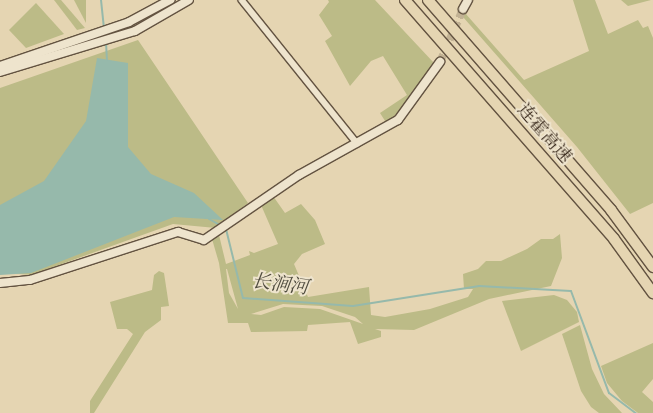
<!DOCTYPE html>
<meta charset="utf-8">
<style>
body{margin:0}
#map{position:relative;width:653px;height:413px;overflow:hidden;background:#e5d5b2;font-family:"IM FELL Double Pica","Noto Serif SC",serif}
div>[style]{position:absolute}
.green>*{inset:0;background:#bcbb87}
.water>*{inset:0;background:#96b9ab}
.stream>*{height:2px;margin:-1px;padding:0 1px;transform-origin:1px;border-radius:1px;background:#96b9ab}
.secondary-tunnel>*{height:8px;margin-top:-4px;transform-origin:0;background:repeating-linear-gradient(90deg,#c2b294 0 8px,transparent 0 12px)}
.roads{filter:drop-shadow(1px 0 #635341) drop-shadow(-1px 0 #635341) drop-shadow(0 1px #635341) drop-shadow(0 -1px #635341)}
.street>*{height:5.5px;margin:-2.75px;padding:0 2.75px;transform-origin:2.75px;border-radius:2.75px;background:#eee4cd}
.secondary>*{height:8px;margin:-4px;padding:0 4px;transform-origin:4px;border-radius:4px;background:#eee4cd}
.highway>*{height:10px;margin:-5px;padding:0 5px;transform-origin:5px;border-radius:5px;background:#e5d5b2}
span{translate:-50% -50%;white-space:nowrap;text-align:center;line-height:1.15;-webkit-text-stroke:4px #eee4cd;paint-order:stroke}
.street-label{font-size:18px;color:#38281b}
.water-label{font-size:19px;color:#504c3f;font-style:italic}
</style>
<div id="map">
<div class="green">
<div style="clip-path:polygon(54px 0,61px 0,85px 28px,77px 30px)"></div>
<div style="clip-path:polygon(74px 0,86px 0,86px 23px)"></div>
<div style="clip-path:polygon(328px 0,375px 0,434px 63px,413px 95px,387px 124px,380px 113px,407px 95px,383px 56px,371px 61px,350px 86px,325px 41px,332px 36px,319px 15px,329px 2px)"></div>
<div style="clip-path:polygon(573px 0,595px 0,608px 34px,638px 20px,643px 28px,648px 26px,653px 38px,653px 203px,630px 214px,577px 147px,463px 17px,465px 13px,524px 80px,589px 51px)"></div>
<div style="clip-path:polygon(621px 0,651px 0,628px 6px)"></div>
<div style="clip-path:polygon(36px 3px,64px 34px,26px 48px,9px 30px)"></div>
<div style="clip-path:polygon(138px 40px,248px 203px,216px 228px,173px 224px,31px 275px,0 272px,0 88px)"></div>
<div style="clip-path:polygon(evenodd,273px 196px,285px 213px,301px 204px,315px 220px,325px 244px,302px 254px,294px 264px,308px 297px,369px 287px,371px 315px,385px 317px,430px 309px,468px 297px,473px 289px,464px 289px,463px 274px,478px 269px,486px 261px,501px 261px,527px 249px,541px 239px,553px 239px,560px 234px,562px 258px,551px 286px,489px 299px,414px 330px,375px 329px,381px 331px,381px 337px,358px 344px,350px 322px,308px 325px,307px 331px,251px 332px,248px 323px,228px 323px,219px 263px,212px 239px,219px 235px,226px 264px,250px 255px,249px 251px,254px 253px,278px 244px,261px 205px,273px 196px,226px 269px,227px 269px,238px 309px,229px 293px,226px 269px,273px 196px,283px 304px,322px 306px,355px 317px,363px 324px,320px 309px,284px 307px,261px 315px,251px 314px,283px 304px)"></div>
<div style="clip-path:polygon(159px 271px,164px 273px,169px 306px,161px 307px,161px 320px,145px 332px,94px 413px,90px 413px,90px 401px,133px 334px,127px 329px,117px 329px,110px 302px,152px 290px,154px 275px)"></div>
<div style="clip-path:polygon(554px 295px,567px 300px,577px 312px,579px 322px,521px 351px,502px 301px)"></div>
<div style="clip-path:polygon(580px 325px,592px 369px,604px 394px,622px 413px,599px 413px,591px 407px,581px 391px,562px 334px)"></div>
<div style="clip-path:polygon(653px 343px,653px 379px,642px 392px,653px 402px,653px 413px,638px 413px,622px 401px,607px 383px,601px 366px)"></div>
</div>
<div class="water">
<div style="clip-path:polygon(97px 58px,128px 63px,128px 147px,151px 174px,194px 193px,223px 220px,174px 217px,31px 273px,0 275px,0 205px,44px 181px,86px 121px)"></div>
</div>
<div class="stream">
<div style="left:101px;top:0;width:27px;rotate:84deg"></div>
<div style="left:106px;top:42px;width:18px;rotate:87deg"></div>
<div style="left:209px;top:219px;width:13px;rotate:29deg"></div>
<div style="left:226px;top:229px;width:71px;rotate:76.2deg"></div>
<div style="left:243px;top:298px;width:110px;rotate:4.2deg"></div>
<div style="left:353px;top:306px;width:128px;rotate:-9deg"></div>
<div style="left:479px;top:286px;width:92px;rotate:3.1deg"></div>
<div style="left:571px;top:291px;width:109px;rotate:69.6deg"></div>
<div style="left:609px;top:393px;width:34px;rotate:37deg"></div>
</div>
<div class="secondary-tunnel">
<div style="left:440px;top:62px;width:58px;rotate:-66.5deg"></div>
</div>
<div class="roads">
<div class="street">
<div style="left:242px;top:0;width:184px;rotate:51.2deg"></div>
</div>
<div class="secondary">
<div style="left:463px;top:9px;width:10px;rotate:-61deg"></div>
<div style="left:0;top:66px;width:136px;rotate:-18.8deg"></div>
<div style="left:129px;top:22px;width:47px;rotate:-28.2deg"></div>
<div style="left:0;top:72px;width:141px;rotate:-16.9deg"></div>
<div style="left:135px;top:31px;width:62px;rotate:-29.9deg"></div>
<div style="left:0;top:283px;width:30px;rotate:-6deg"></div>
<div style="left:30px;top:280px;width:156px;rotate:-18deg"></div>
<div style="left:178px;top:232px;width:27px;rotate:17deg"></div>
<div style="left:204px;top:240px;width:115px;rotate:-34.4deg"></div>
<div style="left:299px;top:175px;width:113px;rotate:-29.1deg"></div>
<div style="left:398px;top:120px;width:72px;rotate:-54.1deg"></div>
</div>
<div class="highway">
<div style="left:405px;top:0;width:317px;rotate:48.8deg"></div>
<div style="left:614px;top:239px;width:67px;rotate:54.2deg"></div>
<div style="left:428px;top:0;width:279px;rotate:48.9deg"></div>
<div style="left:611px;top:210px;width:71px;rotate:53.6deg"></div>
</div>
</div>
<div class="street-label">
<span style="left:544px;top:134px;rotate:49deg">连霍高速</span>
</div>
<div class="water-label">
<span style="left:280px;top:285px;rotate:7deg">长涧河</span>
</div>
</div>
